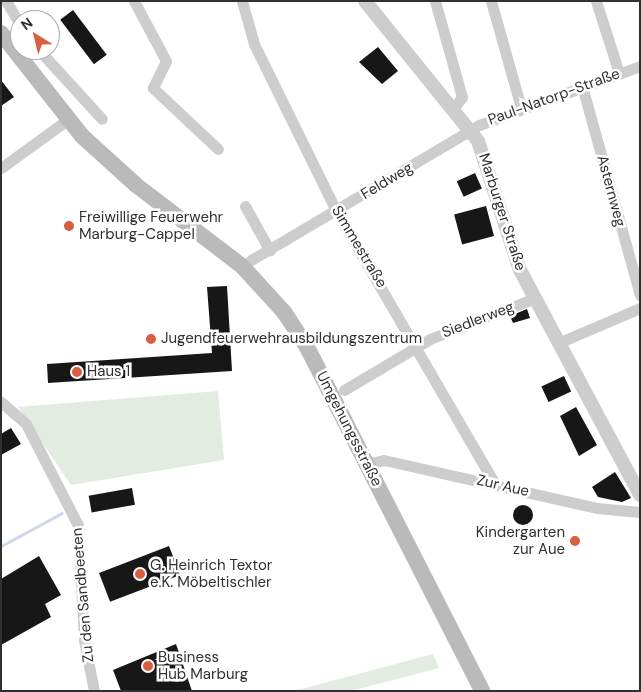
<!DOCTYPE html>
<meta charset="utf-8">
<style>
body{margin:0}
#map{position:relative;width:641px;height:692px;overflow:hidden;background:#fff;font-family:"DM Sans",sans-serif}
div>[style]{position:absolute}
.green>*{inset:0;background:#e3ece0}
.stream>*{height:3px;margin:-1.5px;padding:0 1.5px;transform-origin:1.5px;border-radius:1.5px;background:#ced8ea}
.building>*{inset:0;background:#171717;transform-origin:0 0}
.round{border-radius:50%}
.minor>*{height:11px;margin:-5.5px;padding:0 5.5px;transform-origin:5.5px;border-radius:5.5px;background:#cdcdcd}
.tertiary>*{height:14px;margin:-7px;padding:0 7px;transform-origin:7px;border-radius:7px;background:#cdcdcd}
.secondary>*{height:16px;margin:-8px;padding:0 8px;transform-origin:8px;border-radius:8px;background:#bababa}
.dots>*{width:14px;height:14px;translate:-50% -50%;box-sizing:border-box;border:2px solid #fff;border-radius:50%}
span{translate:-50% -50%;white-space:nowrap;text-align:center;line-height:1.15;-webkit-text-stroke:5px #fff;paint-order:stroke}
.street-label{font-size:15px;color:#303030}
.poi-label{font-size:15px;color:#303030}
.left{translate:0 -50%;text-align:left}
.right{translate:-100% -50%;text-align:right}
.frame{position:absolute;inset:0;border:2px solid #303030;pointer-events:none}
.north{position:absolute;left:10px;top:10px;width:50px;height:50px;box-sizing:border-box;background:#fff;border:1px solid #acacac;border-radius:50%;rotate:324deg;font-size:14px;font-weight:700;line-height:20px;text-align:center;color:#303030}
.north::after{content:'';display:block;margin:auto;width:18px;height:22px;background:#d85e42;clip-path:polygon(50% 0,100% 100%,50% 72%,0 100%)}
</style>
<div id="map">
<div class="green">
<div style="clip-path:polygon(218px 391px,224px 460px,71px 485px,18px 407px)"></div>
<div style="clip-path:polygon(433px 654px,439px 668px,351px 691px,294px 691px)"></div>
</div>
<div class="stream">
<div style="left:1px;top:546px;width:69px;rotate:-28.4deg"></div>
</div>
<div class="building">
<div style="left:73px;top:10px;width:56px;height:16px;rotate:53deg"></div>
<div style="clip-path:polygon(378px 47px,398px 71px,382px 84px,359px 62px)"></div>
<div style="clip-path:polygon(1px 80px,14px 97px,1px 106px)"></div>
<div style="left:475px;top:173px;width:17px;height:20px;rotate:66deg"></div>
<div style="left:486px;top:206px;width:31px;height:33px;rotate:75deg"></div>
<div style="clip-path:polygon(227px 286px,232px 371px,48px 383px,47px 364px,212px 353px,207px 287px)"></div>
<div style="clip-path:polygon(527px 309px,530px 318px,513px 323px,510px 316px)"></div>
<div style="left:564px;top:376px;width:17px;height:25px;rotate:65deg"></div>
<div style="clip-path:polygon(576px 407px,597px 445px,579px 456px,560px 416px)"></div>
<div style="clip-path:polygon(11px 428px,21px 444px,1px 455px,1px 434px)"></div>
<div style="clip-path:polygon(615px 472px,631px 498px,622px 502px,598px 497px,592px 487px)"></div>
<div style="left:132px;top:488px;width:17px;height:44px;rotate:80deg"></div>
<div class="round" style="left:513px;top:505px;width:20px;height:20px"></div>
<div style="left:169px;top:546px;width:31px;height:75px;rotate:69deg"></div>
<div style="clip-path:polygon(39px 556px,61px 595px,45px 604px,51px 617px,1px 645px,1px 579px)"></div>
<div style="clip-path:polygon(176px 644px,192px 691px,121px 691px,113px 670px)"></div>
</div>
<div class="minor">
<div style="left:6px;top:1px;width:27px;rotate:59deg"></div>
<div style="left:134px;top:1px;width:68px;rotate:61.9deg"></div>
<div style="left:166px;top:61px;width:30px;rotate:116deg"></div>
<div style="left:153px;top:88px;width:89px;rotate:43.2deg"></div>
<div style="left:242px;top:1px;width:45px;rotate:74.4deg"></div>
<div style="left:254px;top:44px;width:186px;rotate:63.8deg"></div>
<div style="left:336px;top:211px;width:316px;rotate:59.8deg"></div>
<div style="left:435px;top:1px;width:100px;rotate:74.3deg"></div>
<div style="left:462px;top:97px;width:15px;rotate:127deg"></div>
<div style="left:491px;top:1px;width:111px;rotate:74.3deg"></div>
<div style="left:596px;top:1px;width:76px;rotate:72.3deg"></div>
<div style="left:39px;top:50px;width:93px;rotate:47.6deg"></div>
<div style="left:582px;top:86px;width:217px;rotate:74.5deg"></div>
<div style="left:1px;top:168px;width:82px;rotate:-36deg"></div>
<div style="left:245px;top:206px;width:51px;rotate:60.9deg"></div>
<div style="left:251px;top:260px;width:265px;rotate:-30.6deg"></div>
<div style="left:479px;top:125px;width:171px;rotate:-20.1deg"></div>
<div style="left:558px;top:343px;width:89px;rotate:-23.1deg"></div>
<div style="left:344px;top:390px;width:100px;rotate:-30.7deg"></div>
<div style="left:430px;top:339px;width:113px;rotate:-21.3deg"></div>
<div style="left:1px;top:402px;width:33px;rotate:41deg"></div>
<div style="left:26px;top:424px;width:114px;rotate:62.8deg"></div>
<div style="left:78px;top:525px;width:115px;rotate:87deg"></div>
<div style="left:84px;top:640px;width:52px;rotate:78.9deg"></div>
<div style="left:367px;top:464px;width:17px;rotate:-13deg"></div>
<div style="left:384px;top:460px;width:218px;rotate:12.7deg"></div>
<div style="left:597px;top:508px;width:43px;rotate:5.3deg"></div>
</div>
<div class="tertiary">
<div style="left:365px;top:1px;width:180px;rotate:51.1deg"></div>
<div style="left:478px;top:141px;width:136px;rotate:72deg"></div>
<div style="left:520px;top:270px;width:255px;rotate:61.9deg"></div>
</div>
<div class="secondary">
<div style="left:1px;top:33px;width:131px;rotate:51.8deg"></div>
<div style="left:82px;top:136px;width:73px;rotate:42.2deg"></div>
<div style="left:136px;top:185px;width:133px;rotate:37.4deg"></div>
<div style="left:242px;top:266px;width:62px;rotate:47.6deg"></div>
<div style="left:284px;top:312px;width:42px;rotate:56.7deg"></div>
<div style="left:307px;top:347px;width:386px;rotate:63deg"></div>
</div>
<div class="dots">
<div style="left:69px;top:226px;background:#d85e42"></div>
<div style="left:151px;top:339px;background:#d85e42"></div>
<div style="left:77px;top:372px;background:#d85e42"></div>
<div style="left:575px;top:541px;background:#d85e42"></div>
<div style="left:140px;top:574px;background:#d85e42"></div>
<div style="left:148px;top:666px;background:#d85e42"></div>
</div>
<div class="street-label">
<span style="left:554px;top:97px;rotate:-20deg">Paul-Natorp-Straße</span>
<span style="left:387px;top:181px;rotate:-31deg">Feldweg</span>
<span style="left:611px;top:191px;rotate:75deg">Asternweg</span>
<span style="left:502px;top:212px;rotate:72deg">Marburger Straße</span>
<span style="left:359px;top:247px;rotate:59deg">Simmestraße</span>
<span style="left:478px;top:320px;rotate:-21deg">Siedlerweg</span>
<span style="left:349px;top:429px;rotate:63deg">Umgehungsstraße</span>
<span style="left:503px;top:486px;rotate:13deg">Zur Aue</span>
<span style="left:83px;top:595px;rotate:-95deg">Zu den Sandbeeten</span>
</div>
<div class="poi-label">
<span class="left" style="left:79px;top:226px">Freiwillige Feuerwehr<br>Marburg-Cappel</span>
<span class="left" style="left:161px;top:339px">Jugendfeuerwehrausbildungszentrum</span>
<span class="left" style="left:87px;top:372px">Haus 1</span>
<span class="right" style="left:565px;top:541px">Kindergarten<br>zur Aue</span>
<span class="left" style="left:150px;top:574px">G. Heinrich Textor<br>e.K. Möbeltischler</span>
<span class="left" style="left:158px;top:666px">Business<br>Hub Marburg</span>
</div>
<div class="frame"></div>
<div class="north">N</div>
</div>
